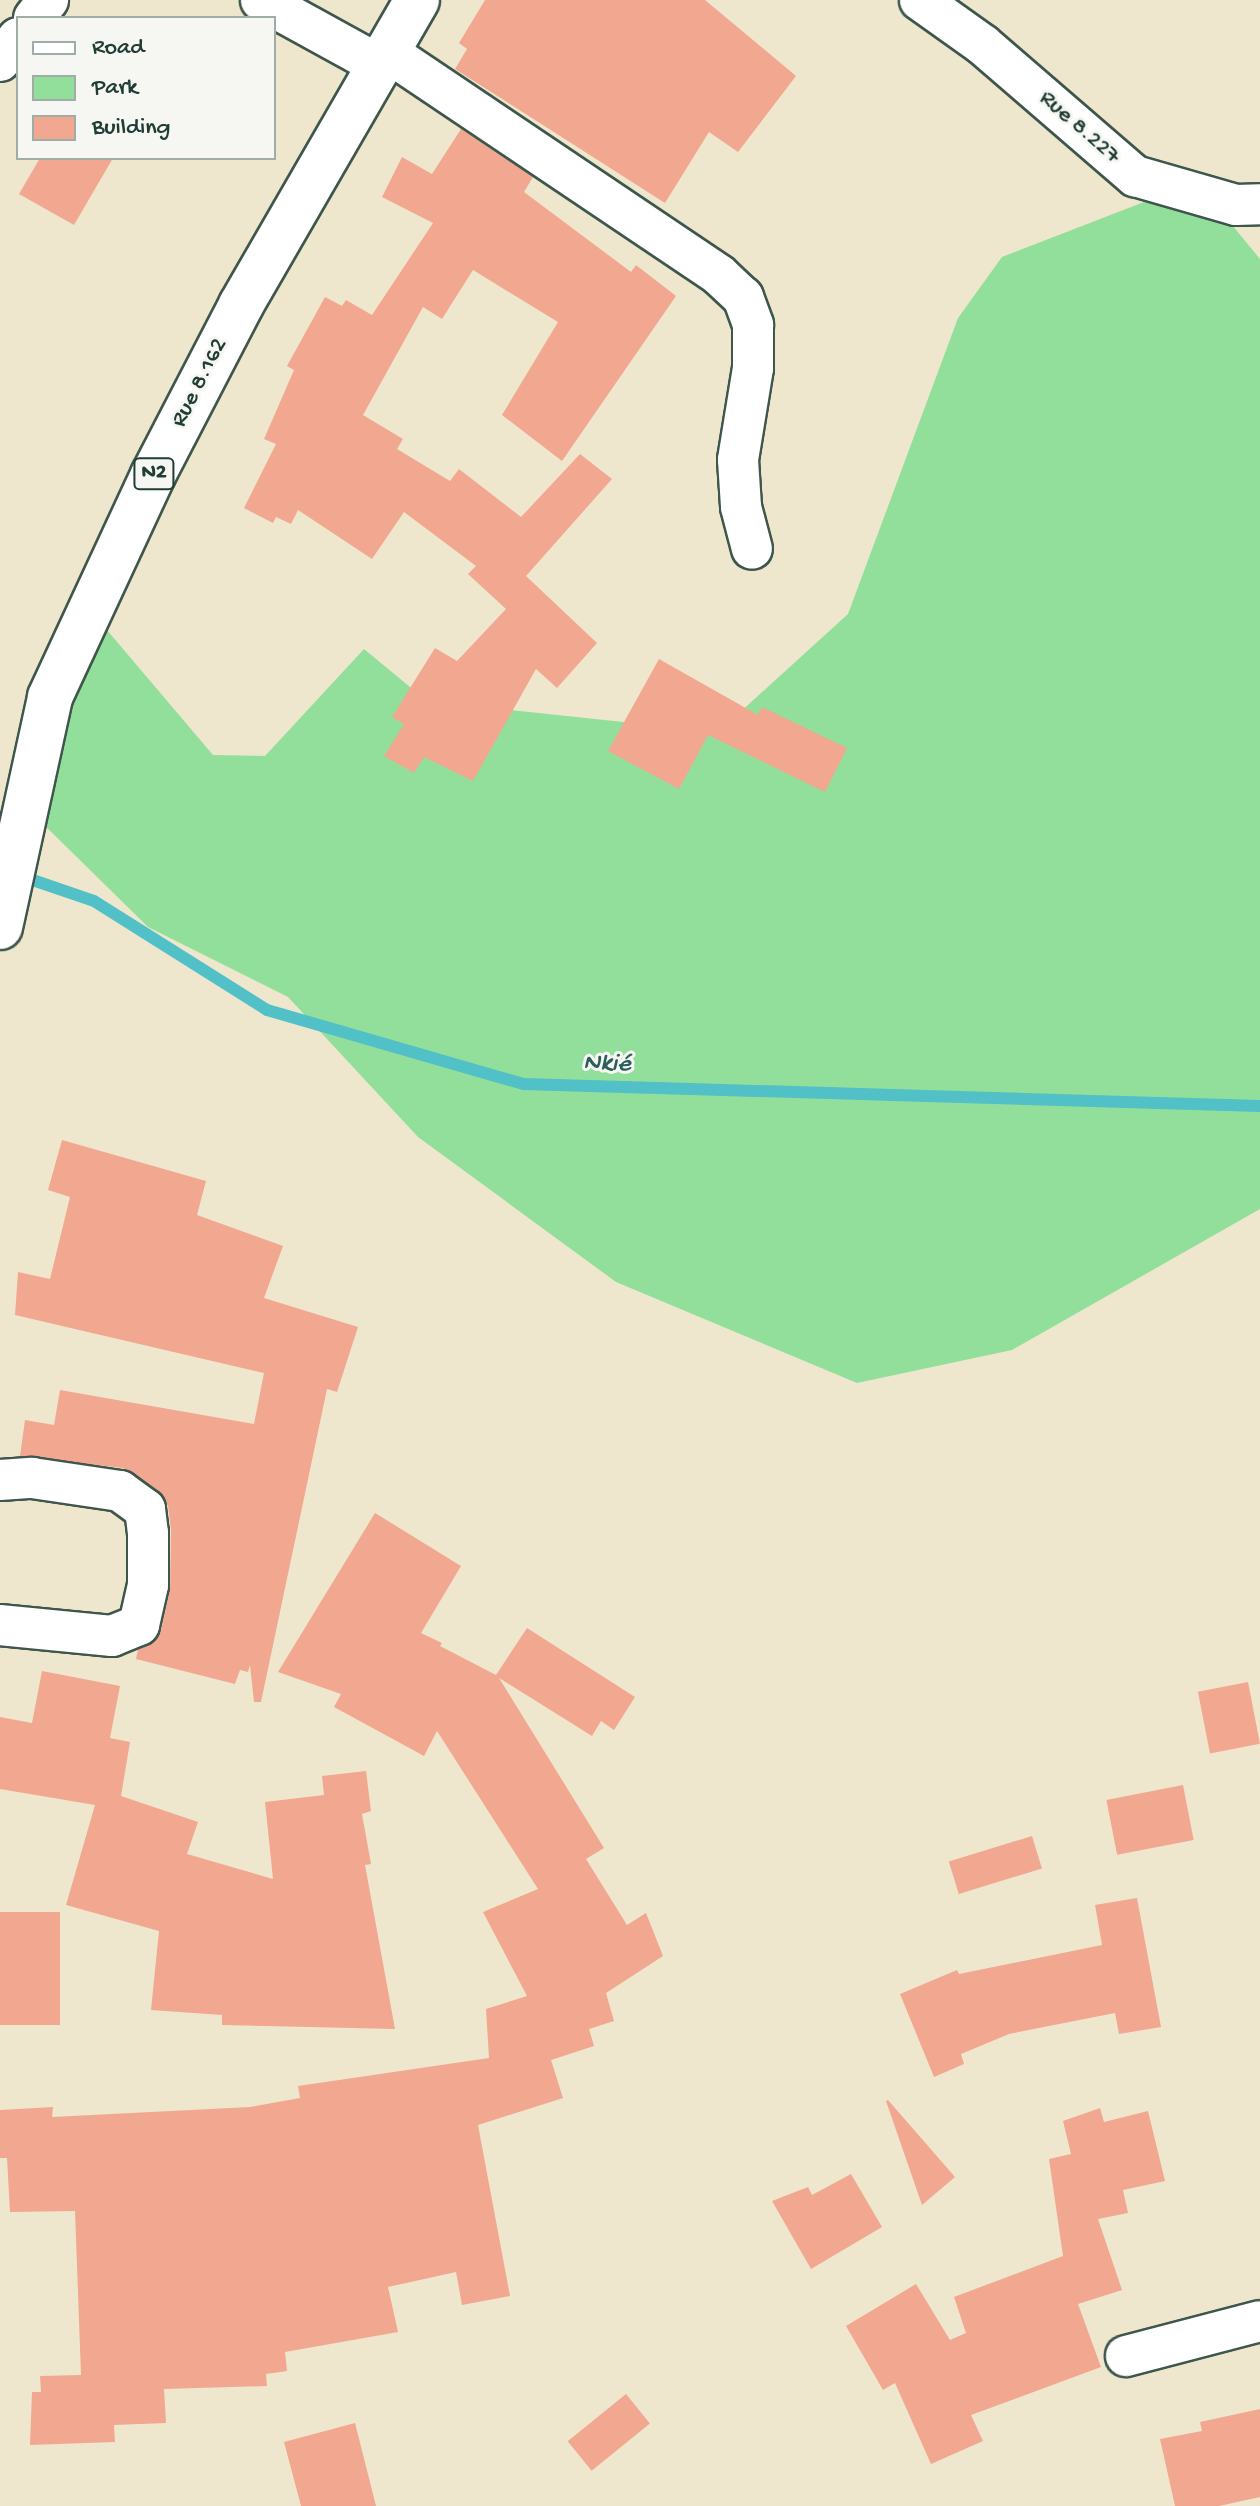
<!DOCTYPE html>
<meta charset="utf-8">
<style>
body{margin:0}
#map{position:relative;width:1260px;height:2506px;overflow:hidden;background:#eee7ce;font-family:"Gochi Hand",sans-serif}
div>[style]{position:absolute}
.green>*{inset:0;background:#92df9c}
.stream>*{height:12px;margin:-6px;padding:0 6px;transform-origin:6px;border-radius:6px;background:#52c0c7}
.building>*{inset:0;background:#f2a790;transform-origin:0 0}
.roads{filter:drop-shadow(2px 0 #3e564b) drop-shadow(-2px 0 #3e564b) drop-shadow(0 2px #3e564b) drop-shadow(0 -2px #3e564b)}
.minor>*{height:40px;margin:-20px;padding:0 20px;transform-origin:20px;border-radius:20px;background:#fff}
.trunk>*{height:44px;margin:-22px;padding:0 22px;transform-origin:22px;border-radius:22px;background:#fff}
span{translate:-50% -50%;white-space:nowrap;text-align:center;line-height:1.15;-webkit-text-stroke:6px #f6f6f2;paint-order:stroke}
.shield-label span{padding:2px 6px;background:#f6f6f2;border:2px solid;border-radius:6px;-webkit-text-stroke-width:0}
.shield-label{font-size:22px;color:#1f3d34;font-weight:700}
.street-label{font-size:24px;color:#1f3d34}
.water-label{font-size:26px;color:#2c5e59;font-style:italic}
.legend{position:absolute;left:16px;top:16px;width:260px;height:144px;box-sizing:border-box;background:#f6f6f2;border:2px solid #a0aca6;margin:0;padding:10px 14px;list-style:none;font-size:24px;color:#1f3d34}
.legend li{display:flex;align-items:center;gap:16px;height:40px}
.legend b{width:40px;border:2px solid #a0aca6}
</style>
<div id="map">
<div class="green">
<div style="clip-path:polygon(1144px 202px,1223px 214px,1260px 259px,1260px 1209px,1012px 1350px,857px 1383px,616px 1282px,418px 1137px,288px 997px,148px 927px,33px 814px,54px 659px,73px 590px,213px 755px,265px 756px,364px 649px,427px 701px,661px 726px,738px 714px,848px 614px,958px 318px,1002px 257px)"></div>
</div>
<div class="stream">
<div style="left:18px;top:875px;width:80px;rotate:18.9deg"></div>
<div style="left:94px;top:901px;width:204px;rotate:32.2deg"></div>
<div style="left:267px;top:1010px;width:267px;rotate:16.1deg"></div>
<div style="left:524px;top:1084px;width:736px;rotate:1.71deg"></div>
</div>
<div class="building">
<div style="clip-path:polygon(485px 0,705px 0,796px 76px,738px 152px,709px 132px,665px 203px,455px 69px,467px 49px,459px 43px)"></div>
<div style="clip-path:polygon(461px 129px,533px 177px,524px 192px,631px 272px,636px 265px,676px 296px,562px 461px,502px 415px,558px 322px,473px 270px,442px 319px,423px 307px,363px 415px,403px 439px,397px 449px,450px 481px,459px 469px,521px 517px,580px 454px,612px 479px,526px 576px,597px 643px,557px 688px,536px 669px,473px 781px,424px 757px,414px 773px,384px 756px,404px 724px,392px 717px,435px 648px,457px 661px,506px 609px,468px 574px,476px 566px,404px 512px,372px 559px,298px 510px,291px 524px,276px 517px,273px 523px,244px 508px,276px 444px,264px 439px,294px 370px,287px 366px,325px 297px,342px 306px,346px 300px,372px 315px,433px 223px,382px 197px,402px 157px,432px 174px)"></div>
<div style="clip-path:polygon(40px 158px,113px 158px,74px 225px,19px 194px)"></div>
<div style="clip-path:polygon(659px 659px,758px 715px,762px 707px,847px 748px,825px 792px,708px 735px,679px 789px,608px 751px)"></div>
<div style="clip-path:polygon(62px 1140px,206px 1181px,197px 1215px,283px 1246px,264px 1298px,358px 1327px,337px 1392px,327px 1389px,261px 1702px,254px 1702px,250px 1665px,248px 1672px,240px 1670px,235px 1684px,136px 1659px,138px 1650px,156px 1640px,161px 1631px,170px 1590px,171px 1530px,168px 1506px,159px 1491px,123px 1468px,20px 1456px,25px 1420px,54px 1425px,60px 1390px,254px 1424px,264px 1373px,15px 1315px,18px 1272px,50px 1279px,70px 1197px,48px 1190px)"></div>
<div style="clip-path:polygon(375px 1513px,461px 1566px,421px 1633px,442px 1643px,440px 1646px,496px 1675px,527px 1628px,635px 1697px,614px 1730px,601px 1721px,592px 1736px,499px 1678px,604px 1848px,586px 1859px,627px 1925px,646px 1913px,663px 1956px,606px 1993px,614px 2021px,589px 2029px,594px 2046px,551px 2060px,563px 2098px,478px 2125px,510px 2296px,462px 2305px,456px 2272px,388px 2287px,398px 2332px,285px 2352px,287px 2371px,266px 2374px,267px 2386px,164px 2389px,166px 2423px,114px 2425px,115px 2442px,30px 2445px,32px 2392px,41px 2392px,40px 2376px,81px 2375px,75px 2211px,10px 2212px,7px 2158px,0 2158px,0 2110px,53px 2107px,52px 2117px,250px 2107px,300px 2098px,298px 2086px,489px 2058px,486px 2009px,527px 1996px,483px 1912px,538px 1889px,437px 1731px,424px 1756px,334px 1707px,341px 1694px,278px 1672px)"></div>
<div style="clip-path:polygon(42px 1671px,120px 1686px,110px 1738px,130px 1742px,121px 1796px,198px 1822px,187px 1854px,273px 1879px,265px 1802px,324px 1795px,322px 1776px,366px 1771px,371px 1811px,362px 1814px,371px 1864px,365px 1865px,395px 2029px,222px 2025px,222px 2015px,151px 2010px,159px 1931px,66px 1905px,95px 1805px,0 1789px,0 1717px,32px 1723px)"></div>
<div style="left:1248px;top:1682px;width:63px;height:51px;rotate:79deg"></div>
<div style="left:1183px;top:1785px;width:56px;height:78px;rotate:79deg"></div>
<div style="left:1032px;top:1836px;width:34px;height:87px;rotate:73deg"></div>
<div style="clip-path:polygon(1137px 1898px,1161px 2027px,1119px 2034px,1115px 2013px,1009px 2034px,961px 2054px,964px 2064px,934px 2077px,900px 1994px,957px 1970px,959px 1974px,1102px 1945px,1095px 1905px)"></div>
<div style="left:0;top:1912px;width:60px;height:113px"></div>
<div style="clip-path:polygon(888px 2100px,955px 2177px,922px 2205px,886px 2101px)"></div>
<div style="clip-path:polygon(1100px 2108px,1104px 2122px,1148px 2111px,1165px 2181px,1123px 2190px,1128px 2213px,1098px 2219px,1122px 2290px,1078px 2304px,1101px 2367px,971px 2415px,983px 2441px,931px 2464px,895px 2383px,883px 2390px,846px 2326px,916px 2284px,950px 2340px,966px 2333px,954px 2297px,1063px 2256px,1049px 2159px,1071px 2154px,1063px 2121px)"></div>
<div style="clip-path:polygon(851px 2174px,882px 2227px,811px 2269px,772px 2201px,808px 2187px,812px 2195px)"></div>
<div style="left:626px;top:2394px;width:38px;height:75px;rotate:51deg"></div>
<div style="clip-path:polygon(1260px 2409px,1260px 2497px,1219px 2506px,1175px 2506px,1160px 2439px,1202px 2431px,1200px 2422px)"></div>
<div style="clip-path:polygon(355px 2423px,376px 2506px,301px 2506px,284px 2442px)"></div>
</div>
<div class="roads">
<div class="minor">
<div style="left:261px;top:0;width:135px;rotate:28.8deg"></div>
<div style="left:920px;top:0;width:77px;rotate:35.5deg"></div>
<div style="left:983px;top:45px;width:201px;rotate:40.8deg"></div>
<div style="left:1135px;top:176px;width:105px;rotate:16deg"></div>
<div style="left:1236px;top:205px;width:24px;rotate:-2deg"></div>
<div style="left:34px;top:18px;width:23px;rotate:-52deg"></div>
<div style="left:386px;top:51px;width:401px;rotate:33.9deg"></div>
<div style="left:719px;top:275px;width:33px;rotate:43deg"></div>
<div style="left:743px;top:297px;width:30px;rotate:70deg"></div>
<div style="left:753px;top:325px;width:43px;rotate:90deg"></div>
<div style="left:753px;top:368px;width:93px;rotate:99.3deg"></div>
<div style="left:738px;top:460px;width:47px;rotate:86.3deg"></div>
<div style="left:741px;top:507px;width:43px;rotate:75.3deg"></div>
<div style="left:0;top:61px;width:29px;rotate:-52deg"></div>
<div style="left:0;top:1480px;width:32px;rotate:-4deg"></div>
<div style="left:32px;top:1478px;width:89px;rotate:8.4deg"></div>
<div style="left:120px;top:1491px;width:31px;rotate:36deg"></div>
<div style="left:145px;top:1509px;width:24px;rotate:83deg"></div>
<div style="left:148px;top:1533px;width:52px;rotate:90deg"></div>
<div style="left:148px;top:1585px;width:41px;rotate:102.7deg"></div>
<div style="left:139px;top:1625px;width:29px;rotate:158deg"></div>
<div style="left:112px;top:1636px;width:113px;rotate:-174.4deg"></div>
<div style="left:1126px;top:2356px;width:138px;rotate:-14.6deg"></div>
</div>
<div class="trunk">
<div style="left:0;top:927px;width:235px;rotate:-77.7deg"></div>
<div style="left:50px;top:697px;width:245px;rotate:-65.1deg"></div>
<div style="left:153px;top:475px;width:191px;rotate:-62.6deg"></div>
<div style="left:241px;top:305px;width:352px;rotate:-60deg"></div>
</div>
</div>
<div class="shield-label">
<span style="left:154px;top:474px">N2</span>
</div>
<div class="street-label">
<span style="left:1079px;top:128px;rotate:41deg">Rue 8.227</span>
<span style="left:200px;top:383px;rotate:-63deg">Rue 8.162</span>
</div>
<div class="water-label">
<span style="left:607px;top:1065px;rotate:2deg">Nkié</span>
</div>
<ul class="legend">
<li><b style="height:10px;background:#fff"></b>Road</li>
<li><b style="height:22px;background:#92df9c"></b>Park</li>
<li><b style="height:22px;background:#f2a790"></b>Building</li>
</ul>
</div>
